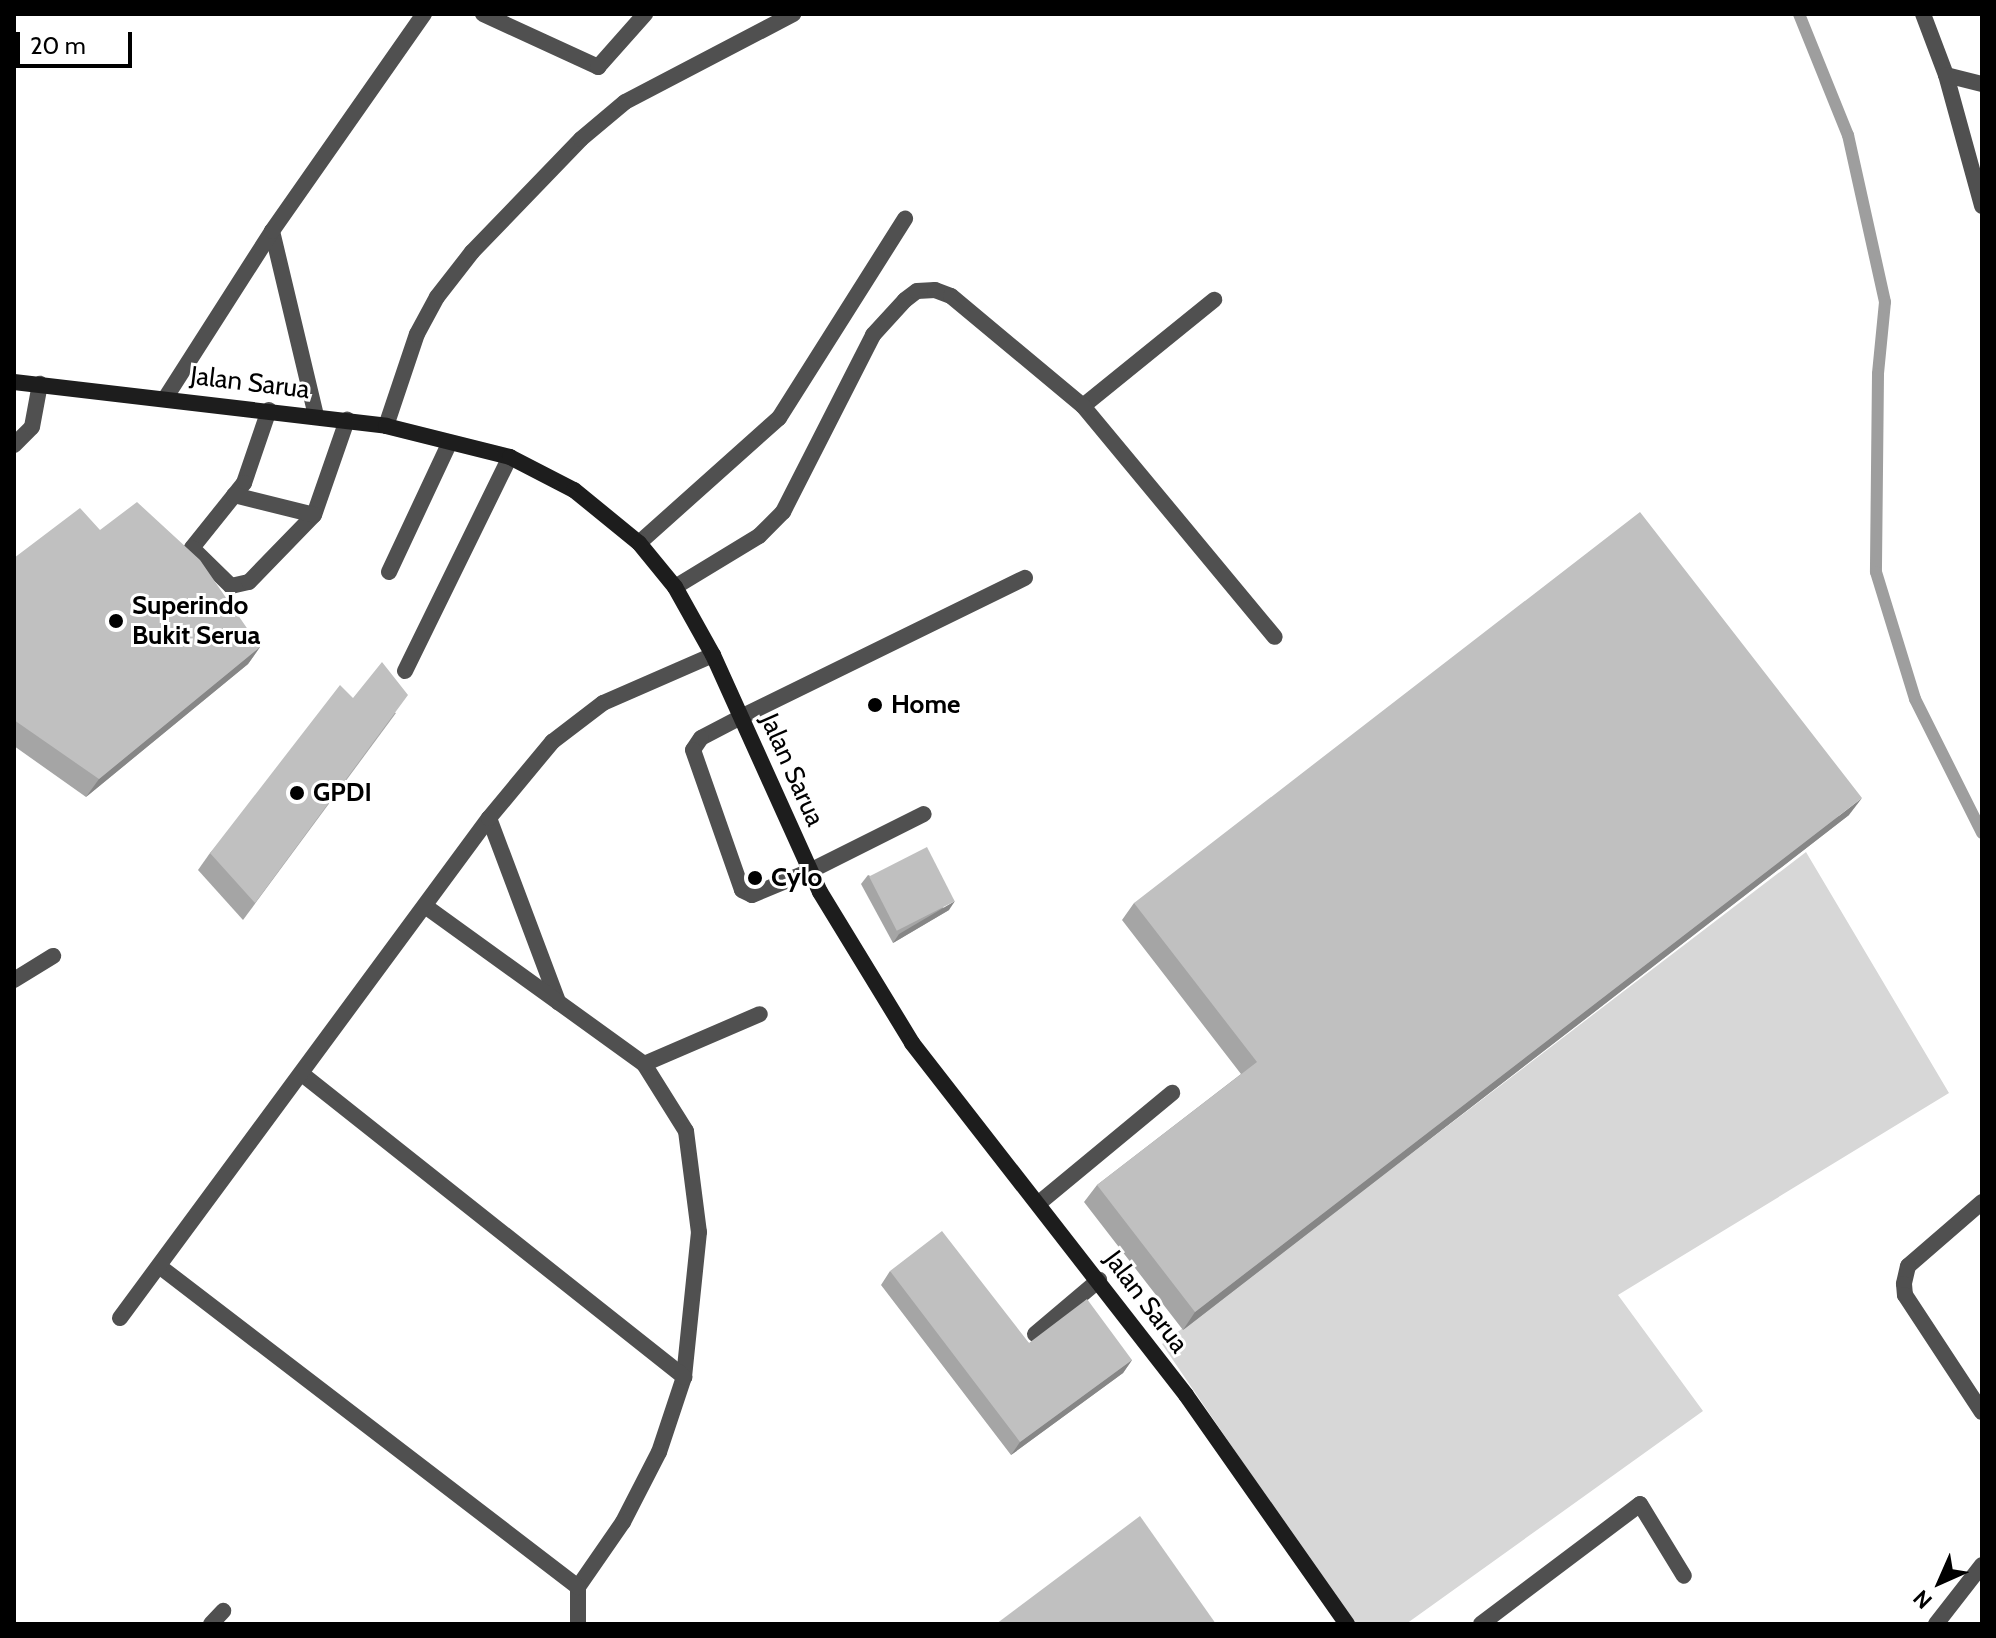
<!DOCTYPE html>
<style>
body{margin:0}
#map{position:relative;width:1996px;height:1638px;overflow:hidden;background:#fff;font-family:Cabin,sans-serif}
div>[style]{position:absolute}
.green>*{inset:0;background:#d7d7d7}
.stream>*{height:12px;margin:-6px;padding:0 6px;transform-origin:6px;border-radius:6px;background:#9e9e9e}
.lane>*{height:16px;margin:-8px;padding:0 8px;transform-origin:8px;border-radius:8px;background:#505050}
.street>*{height:16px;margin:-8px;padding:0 8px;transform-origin:8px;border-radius:8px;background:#505050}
.secondary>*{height:16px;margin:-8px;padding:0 8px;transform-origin:8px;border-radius:8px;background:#1d1d1d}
.wall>*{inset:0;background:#a5a5a5}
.shaded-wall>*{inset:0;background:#868686}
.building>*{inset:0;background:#c0c0c0;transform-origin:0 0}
.dots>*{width:22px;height:22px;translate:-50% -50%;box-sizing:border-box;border:4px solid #fff;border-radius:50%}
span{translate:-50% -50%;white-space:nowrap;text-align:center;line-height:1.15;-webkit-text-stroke:6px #fff;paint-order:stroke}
.street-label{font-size:26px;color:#000}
.poi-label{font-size:26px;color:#000;font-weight:700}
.left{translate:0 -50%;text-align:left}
.frame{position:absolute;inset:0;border:16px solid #000;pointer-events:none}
.north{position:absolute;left:1900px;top:1542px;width:80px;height:80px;-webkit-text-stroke:6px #fff;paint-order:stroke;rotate:225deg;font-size:22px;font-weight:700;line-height:32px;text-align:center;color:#000}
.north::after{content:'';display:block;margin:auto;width:28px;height:36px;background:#000;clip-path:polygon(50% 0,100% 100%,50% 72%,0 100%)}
.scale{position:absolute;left:16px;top:32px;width:116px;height:36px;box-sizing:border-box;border:4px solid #000;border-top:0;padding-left:10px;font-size:24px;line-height:28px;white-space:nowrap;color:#000;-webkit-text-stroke:6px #fff;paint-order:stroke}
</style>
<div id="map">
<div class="green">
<div style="clip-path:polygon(1806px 852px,1949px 1093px,1618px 1295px,1703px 1411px,1406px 1624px,1353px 1624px,1162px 1344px)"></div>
</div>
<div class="stream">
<div style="left:1799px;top:14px;width:131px;rotate:68deg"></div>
<div style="left:1848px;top:135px;width:171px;rotate:77.5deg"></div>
<div style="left:1885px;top:302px;width:72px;rotate:95.6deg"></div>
<div style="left:1878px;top:374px;width:198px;rotate:90.6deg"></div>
<div style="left:1876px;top:572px;width:133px;rotate:72.9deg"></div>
<div style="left:1915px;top:699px;width:150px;rotate:63.4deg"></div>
</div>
<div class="lane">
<div style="left:483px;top:14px;width:127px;rotate:24.7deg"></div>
<div style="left:598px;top:67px;width:71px;rotate:-48.4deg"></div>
<div style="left:272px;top:231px;width:190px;rotate:76.6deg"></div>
<div style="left:166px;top:397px;width:197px;rotate:-57.4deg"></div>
<div style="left:272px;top:231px;width:265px;rotate:-55deg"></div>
<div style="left:1083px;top:406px;width:169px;rotate:-39deg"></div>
<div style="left:269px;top:410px;width:77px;rotate:108.9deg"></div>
<div style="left:244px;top:483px;width:83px;rotate:128.7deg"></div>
<div style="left:192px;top:548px;width:54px;rotate:44.3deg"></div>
<div style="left:231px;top:586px;width:18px;rotate:-13deg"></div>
<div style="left:249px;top:582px;width:93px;rotate:-45.9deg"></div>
<div style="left:314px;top:515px;width:101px;rotate:-70.8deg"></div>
<div style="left:386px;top:426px;width:97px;rotate:-71.4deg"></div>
<div style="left:417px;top:334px;width:42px;rotate:-61.6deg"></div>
<div style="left:437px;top:297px;width:57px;rotate:-52.1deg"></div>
<div style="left:472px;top:252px;width:157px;rotate:-46deg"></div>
<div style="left:581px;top:139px;width:57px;rotate:-40.1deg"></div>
<div style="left:625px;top:102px;width:190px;rotate:-27.6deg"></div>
<div style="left:14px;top:445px;width:25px;rotate:-45deg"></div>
<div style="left:32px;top:427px;width:44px;rotate:-79.5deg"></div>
<div style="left:234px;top:495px;width:82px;rotate:14deg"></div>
<div style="left:639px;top:543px;width:188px;rotate:-41.8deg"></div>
<div style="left:779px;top:418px;width:236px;rotate:-57.7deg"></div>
<div style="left:389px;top:572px;width:141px;rotate:-64.9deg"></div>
<div style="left:405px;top:671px;width:238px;rotate:-63.9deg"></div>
<div style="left:743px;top:716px;width:47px;rotate:152.4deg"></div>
<div style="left:701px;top:738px;width:14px;rotate:124deg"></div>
<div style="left:693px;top:750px;width:148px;rotate:70.7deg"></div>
<div style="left:742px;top:890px;width:11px;rotate:27deg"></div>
<div style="left:752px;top:895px;width:63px;rotate:-22.5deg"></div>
<div style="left:14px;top:980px;width:46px;rotate:-31.6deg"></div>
<div style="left:1039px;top:1203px;width:173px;rotate:-39.6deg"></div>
<div style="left:1035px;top:1334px;width:84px;rotate:-40.2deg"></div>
<div style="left:1481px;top:1624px;width:199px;rotate:-37deg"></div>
<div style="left:1640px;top:1504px;width:84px;rotate:58.6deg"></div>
</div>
<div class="street">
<div style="left:1923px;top:14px;width:65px;rotate:69.3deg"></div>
<div style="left:1946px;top:75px;width:136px;rotate:74.6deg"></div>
<div style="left:1946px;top:75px;width:37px;rotate:14deg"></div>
<div style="left:675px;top:587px;width:98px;rotate:-31.3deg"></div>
<div style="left:759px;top:536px;width:34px;rotate:-45deg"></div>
<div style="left:783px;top:512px;width:199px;rotate:-63deg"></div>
<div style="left:873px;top:335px;width:47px;rotate:-47.6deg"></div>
<div style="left:905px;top:300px;width:15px;rotate:-37deg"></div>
<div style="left:917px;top:291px;width:18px;rotate:-3deg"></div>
<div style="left:935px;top:290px;width:17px;rotate:21deg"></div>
<div style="left:951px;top:296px;width:172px;rotate:39.8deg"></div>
<div style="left:1083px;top:406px;width:300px;rotate:50.3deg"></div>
<div style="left:743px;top:716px;width:314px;rotate:-26.1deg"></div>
<div style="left:489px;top:818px;width:197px;rotate:69.4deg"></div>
<div style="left:810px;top:871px;width:127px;rotate:-26.6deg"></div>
<div style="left:425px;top:906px;width:270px;rotate:35.8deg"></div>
<div style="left:644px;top:1064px;width:79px;rotate:57.9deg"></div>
<div style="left:686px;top:1131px;width:102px;rotate:82.7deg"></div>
<div style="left:699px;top:1232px;width:146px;rotate:95.9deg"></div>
<div style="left:684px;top:1377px;width:79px;rotate:108.4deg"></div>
<div style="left:659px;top:1452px;width:79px;rotate:117.2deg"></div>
<div style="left:623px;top:1522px;width:79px;rotate:124.7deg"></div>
<div style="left:578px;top:1587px;width:37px;rotate:90deg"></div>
<div style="left:644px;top:1064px;width:126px;rotate:-23.3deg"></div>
<div style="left:302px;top:1074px;width:488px;rotate:38.4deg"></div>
<div style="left:1982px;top:1202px;width:98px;rotate:139.1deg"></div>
<div style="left:1908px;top:1266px;width:18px;rotate:103deg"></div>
<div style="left:1904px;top:1284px;width:11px;rotate:85deg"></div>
<div style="left:1905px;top:1295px;width:140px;rotate:56.7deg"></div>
<div style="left:159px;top:1266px;width:528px;rotate:37.46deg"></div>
<div style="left:120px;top:1318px;width:621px;rotate:-53.57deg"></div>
<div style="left:489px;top:818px;width:99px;rotate:-50.3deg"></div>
<div style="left:552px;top:742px;width:64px;rotate:-37.4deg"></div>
<div style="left:603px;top:703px;width:120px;rotate:-23.6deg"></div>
<div style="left:211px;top:1624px;width:18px;rotate:-47deg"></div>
<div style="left:1936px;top:1624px;width:75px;rotate:-52.1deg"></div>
</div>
<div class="secondary">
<div style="left:14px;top:382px;width:375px;rotate:6.7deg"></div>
<div style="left:386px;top:426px;width:128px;rotate:14deg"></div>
<div style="left:510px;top:457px;width:72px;rotate:27.3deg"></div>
<div style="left:574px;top:490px;width:84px;rotate:39.2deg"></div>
<div style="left:639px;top:543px;width:57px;rotate:50.7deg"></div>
<div style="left:675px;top:587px;width:78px;rotate:60.8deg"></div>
<div style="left:713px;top:655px;width:260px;rotate:65.7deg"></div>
<div style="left:820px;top:892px;width:177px;rotate:58.6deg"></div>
<div style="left:912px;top:1043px;width:446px;rotate:52.1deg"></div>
<div style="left:1186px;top:1395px;width:280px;rotate:54.9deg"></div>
</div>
<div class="wall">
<div style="clip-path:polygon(100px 530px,260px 647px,248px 664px,86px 797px,14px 746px,14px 558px)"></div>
<div style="clip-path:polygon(353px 698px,396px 713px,243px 920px,198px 870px,210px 853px)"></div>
<div style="clip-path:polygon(1849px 815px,1183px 1330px,1084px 1202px,1097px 1185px,1241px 1074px,1122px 920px,1134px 903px)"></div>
<div style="clip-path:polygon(868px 875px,949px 910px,893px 943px,861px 884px)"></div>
<div style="clip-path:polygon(890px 1271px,1029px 1343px,1132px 1360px,1123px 1373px,1011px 1455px,881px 1285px)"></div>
</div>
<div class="shaded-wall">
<div style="clip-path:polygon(260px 647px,248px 664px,86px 797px,99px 779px)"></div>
<div style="clip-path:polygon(1862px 798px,1849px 815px,1183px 1330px,1195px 1312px)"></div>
<div style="clip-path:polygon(955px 901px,949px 910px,893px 943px,899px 934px)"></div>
<div style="clip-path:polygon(1132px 1360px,1123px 1373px,1011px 1455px,1020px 1442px)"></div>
</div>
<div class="building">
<div style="clip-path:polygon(137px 502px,200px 560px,260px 647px,99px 779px,14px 720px,14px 558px,80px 508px,100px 530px)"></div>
<div style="clip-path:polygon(1640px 512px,1862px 798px,1195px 1312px,1097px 1185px,1257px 1062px,1134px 903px)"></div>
<div style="clip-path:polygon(382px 662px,408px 695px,255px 903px,210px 853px,340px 685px,353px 698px)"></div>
<div style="left:927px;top:847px;width:61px;height:65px;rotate:63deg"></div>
<div style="clip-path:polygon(942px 1231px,1029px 1343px,1087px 1299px,1132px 1360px,1020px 1442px,890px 1271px)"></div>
<div style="clip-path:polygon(1140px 1516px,1216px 1624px,996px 1624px)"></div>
</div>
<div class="dots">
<div style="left:116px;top:621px;background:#000"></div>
<div style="left:875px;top:705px;background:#000"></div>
<div style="left:297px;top:793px;background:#000"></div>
<div style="left:755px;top:878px;background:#000"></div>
</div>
<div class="street-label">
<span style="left:250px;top:383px;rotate:7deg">Jalan Sarua</span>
<span style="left:792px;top:770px;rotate:66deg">Jalan Sarua</span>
<span style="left:1146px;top:1302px;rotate:53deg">Jalan Sarua</span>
</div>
<div class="poi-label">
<span class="left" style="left:132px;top:621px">Superindo<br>Bukit Serua</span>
<span class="left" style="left:891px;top:705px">Home</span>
<span class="left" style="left:313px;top:793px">GPDI</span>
<span class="left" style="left:771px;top:878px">Cylo</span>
</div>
<div class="frame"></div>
<div class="north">N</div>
<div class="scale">20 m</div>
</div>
